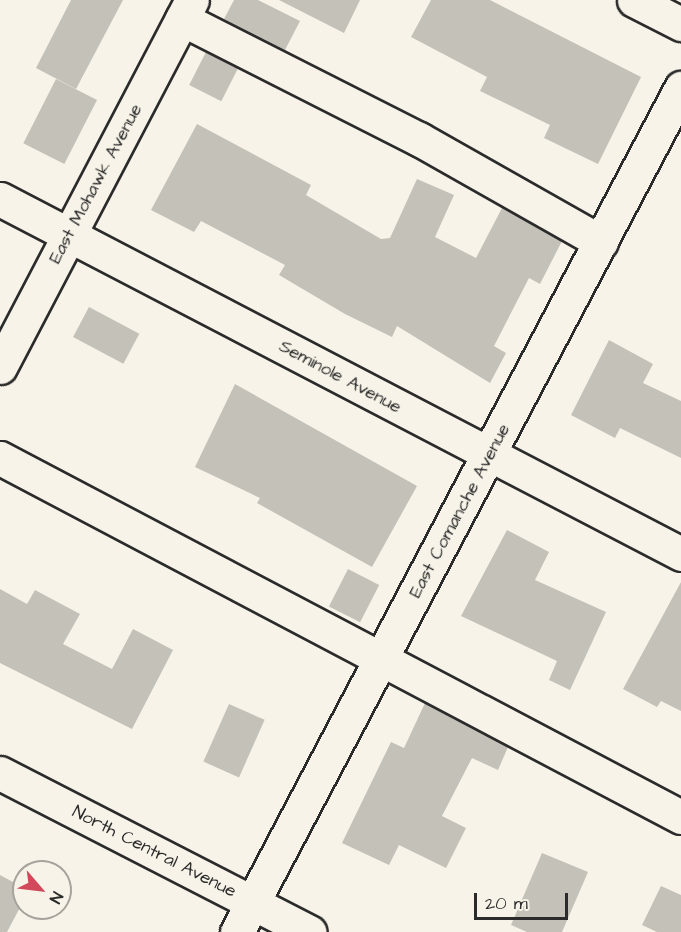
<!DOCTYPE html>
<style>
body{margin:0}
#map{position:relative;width:681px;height:932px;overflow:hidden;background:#f7f3e8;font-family:"Architects Daughter",sans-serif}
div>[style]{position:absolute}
.building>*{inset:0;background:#c4c1b9;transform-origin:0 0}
.roads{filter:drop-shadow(2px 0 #2b2b2b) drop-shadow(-2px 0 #2b2b2b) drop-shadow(0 2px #2b2b2b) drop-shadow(0 -2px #2b2b2b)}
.minor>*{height:33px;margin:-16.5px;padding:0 16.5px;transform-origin:16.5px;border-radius:16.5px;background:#f7f3e8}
span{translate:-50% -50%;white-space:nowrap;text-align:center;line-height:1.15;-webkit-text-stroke:6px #f7f3e8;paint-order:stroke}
.street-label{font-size:18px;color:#2b2b2b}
.north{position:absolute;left:12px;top:860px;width:60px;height:60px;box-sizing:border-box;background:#f7f3e8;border:2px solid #a5a39c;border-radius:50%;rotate:118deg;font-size:16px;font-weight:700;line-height:24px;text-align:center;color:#2b2b2b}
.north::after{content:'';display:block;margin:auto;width:21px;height:27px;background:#d1495b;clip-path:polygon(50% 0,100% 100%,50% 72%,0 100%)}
.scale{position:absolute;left:474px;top:893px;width:94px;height:27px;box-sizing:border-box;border:3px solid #2b2b2b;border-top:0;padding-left:8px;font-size:18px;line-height:21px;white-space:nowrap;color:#2b2b2b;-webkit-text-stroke:4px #f7f3e8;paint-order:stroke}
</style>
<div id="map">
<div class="building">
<div style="clip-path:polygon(71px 0,123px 0,76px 89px,36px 68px)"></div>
<div style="clip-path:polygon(234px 0,258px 0,300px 21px,285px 50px,224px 19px)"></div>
<div style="clip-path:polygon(279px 0,360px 0,344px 33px)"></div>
<div style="clip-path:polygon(431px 0,490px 0,641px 77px,598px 164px,544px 138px,550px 125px,480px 91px,487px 77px,411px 37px)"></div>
<div style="left:206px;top:52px;width:36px;height:37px;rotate:27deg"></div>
<div style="left:56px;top:79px;width:46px;height:72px;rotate:27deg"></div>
<div style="clip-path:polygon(197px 124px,311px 185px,306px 195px,381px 239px,390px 238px,417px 179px,454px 195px,435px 237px,476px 258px,502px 208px,562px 241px,540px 284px,529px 278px,494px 346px,506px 353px,490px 383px,397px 326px,392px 337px,345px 314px,279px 275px,285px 265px,201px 221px,194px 232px,151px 210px)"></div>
<div style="left:89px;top:307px;width:57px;height:34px;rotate:28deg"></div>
<div style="clip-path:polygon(609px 340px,653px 364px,643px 383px,681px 401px,681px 458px,620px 428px,615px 438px,571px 415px)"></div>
<div style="clip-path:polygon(235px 384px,417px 486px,372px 567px,257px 503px,260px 498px,195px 467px)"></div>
<div style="clip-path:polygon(507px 530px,549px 552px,535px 580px,606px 612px,570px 690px,549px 680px,557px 661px,461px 616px)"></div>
<div style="left:348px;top:569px;width:35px;height:42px;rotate:27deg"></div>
<div style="clip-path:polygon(681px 582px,681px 711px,661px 701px,657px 707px,623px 689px)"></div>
<div style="clip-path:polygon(0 589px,27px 604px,35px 590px,80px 614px,63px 644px,112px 669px,133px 629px,173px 650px,132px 729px,0 663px)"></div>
<div style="clip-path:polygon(425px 703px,508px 747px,498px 770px,472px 758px,442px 816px,466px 828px,446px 868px,399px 845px,389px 865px,342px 843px,391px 742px,404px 748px)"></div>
<div style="left:229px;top:704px;width:39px;height:63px;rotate:24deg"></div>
<div style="clip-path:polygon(542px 853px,588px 872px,562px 932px,527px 932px,511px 925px)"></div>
<div style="clip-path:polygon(0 875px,24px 888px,24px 900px,7px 932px,0 932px)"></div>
<div style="clip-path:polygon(661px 886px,681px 895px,681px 932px,657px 932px,642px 925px)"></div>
</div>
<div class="roads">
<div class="minor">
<div style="left:634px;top:0;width:53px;rotate:27.1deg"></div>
<div style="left:182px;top:19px;width:266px;rotate:26.9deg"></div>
<div style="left:419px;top:139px;width:209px;rotate:29.5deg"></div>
<div style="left:0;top:199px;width:768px;rotate:27.53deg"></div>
<div style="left:0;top:367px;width:414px;rotate:-62.4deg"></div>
<div style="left:0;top:458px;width:770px;rotate:27.8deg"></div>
<div style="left:0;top:773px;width:348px;rotate:27.2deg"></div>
<div style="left:237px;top:932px;width:954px;rotate:-62.25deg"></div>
</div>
</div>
<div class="street-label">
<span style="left:96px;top:184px;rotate:-62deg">East Mohawk Avenue</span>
<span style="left:340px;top:377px;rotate:28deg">Seminole Avenue</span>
<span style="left:460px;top:511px;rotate:-62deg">East Comanche Avenue</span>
<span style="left:154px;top:852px;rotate:27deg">North Central Avenue</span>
</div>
<div class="north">N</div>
<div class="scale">20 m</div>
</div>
